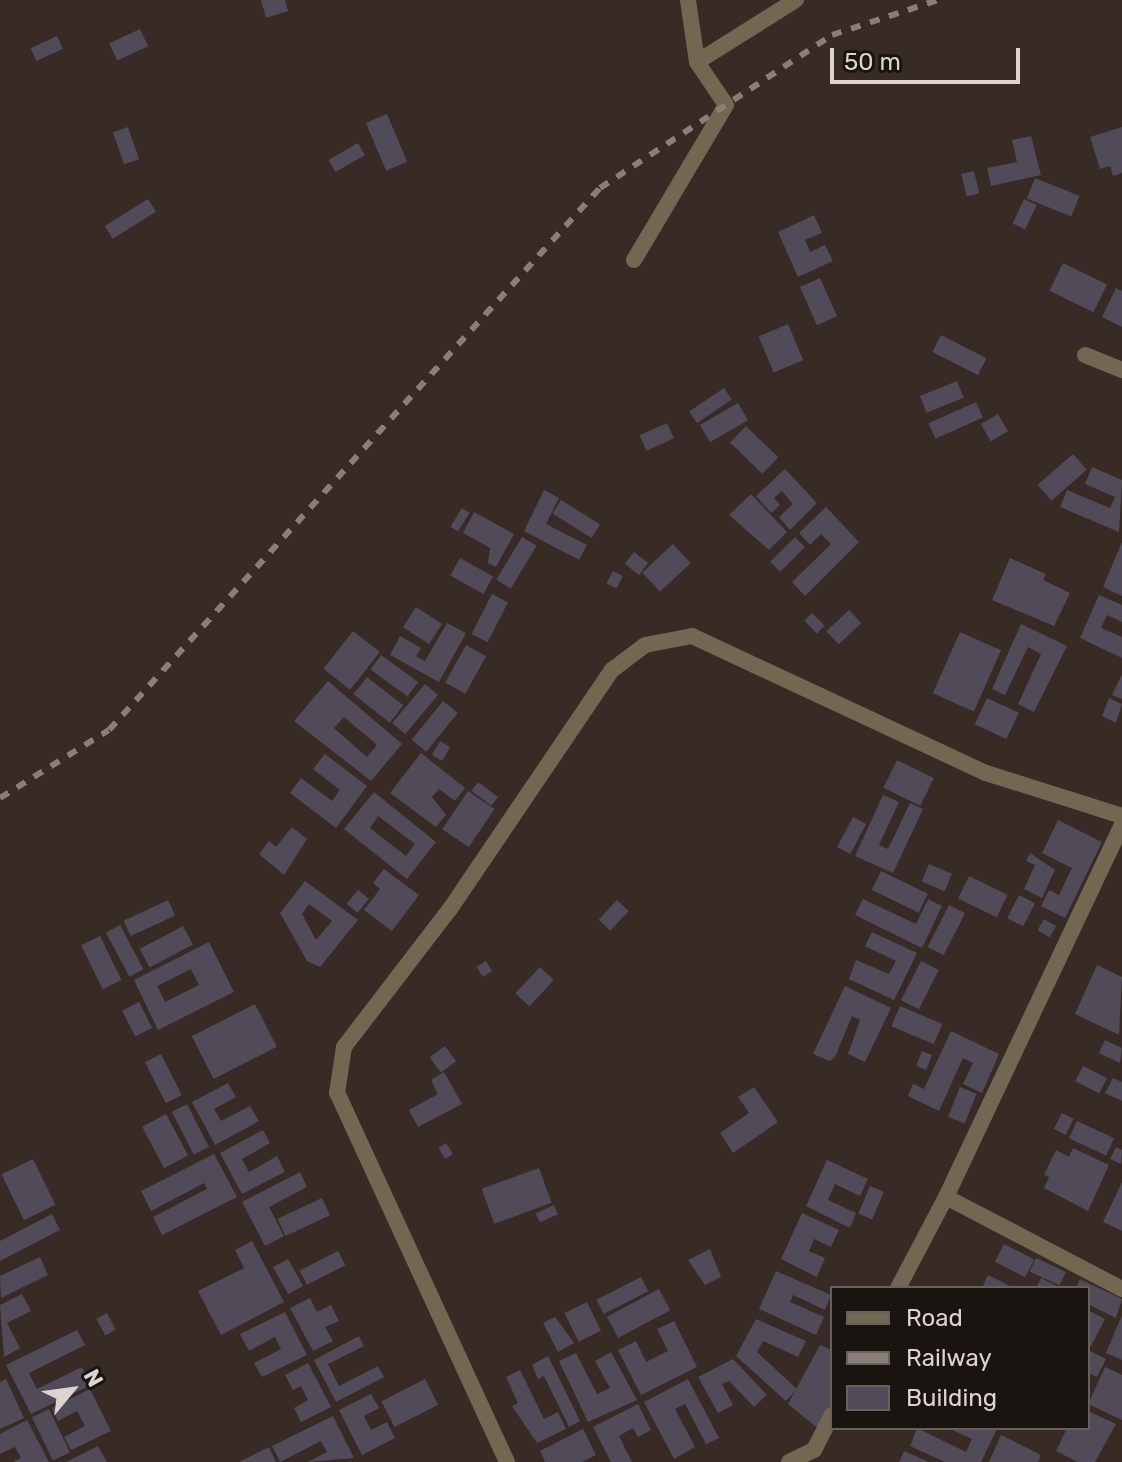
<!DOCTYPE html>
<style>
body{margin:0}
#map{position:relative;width:1122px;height:1462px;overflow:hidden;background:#382a24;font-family:Rubik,sans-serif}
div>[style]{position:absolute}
.building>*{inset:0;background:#514b59;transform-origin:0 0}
.minor>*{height:16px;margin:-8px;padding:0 8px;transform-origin:8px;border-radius:8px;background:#726751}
.rail>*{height:6px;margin-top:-3px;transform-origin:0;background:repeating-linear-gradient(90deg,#8a7e79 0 10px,transparent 0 20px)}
span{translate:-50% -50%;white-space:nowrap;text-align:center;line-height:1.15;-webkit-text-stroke:7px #1a1411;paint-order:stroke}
.legend{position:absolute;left:830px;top:1286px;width:260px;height:144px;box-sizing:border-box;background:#1a1411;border:2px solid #68605d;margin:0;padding:10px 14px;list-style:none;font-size:24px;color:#ddd3cf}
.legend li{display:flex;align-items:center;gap:16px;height:40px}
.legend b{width:40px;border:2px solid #68605d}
.north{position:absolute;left:32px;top:1350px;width:80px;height:80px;-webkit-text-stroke:6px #1a1411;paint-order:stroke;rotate:61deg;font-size:22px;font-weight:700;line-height:32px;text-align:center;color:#ddd3cf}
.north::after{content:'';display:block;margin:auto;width:28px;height:36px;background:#ddd3cf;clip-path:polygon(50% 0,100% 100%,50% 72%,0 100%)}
.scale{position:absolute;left:830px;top:48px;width:190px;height:36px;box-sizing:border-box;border:4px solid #ddd3cf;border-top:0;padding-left:10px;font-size:24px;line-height:28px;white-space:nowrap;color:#ddd3cf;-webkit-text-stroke:6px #1a1411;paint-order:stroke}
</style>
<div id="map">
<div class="building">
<div style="clip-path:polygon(261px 0,285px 0,288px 11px,266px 18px)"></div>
<div style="left:140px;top:29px;width:19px;height:34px;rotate:65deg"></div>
<div style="left:57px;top:36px;width:14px;height:29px;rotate:65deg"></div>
<div style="left:387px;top:114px;width:52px;height:23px;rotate:67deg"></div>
<div style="left:128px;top:127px;width:34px;height:16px;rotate:71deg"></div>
<div style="clip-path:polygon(1122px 127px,1122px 173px,1113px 176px,1110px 166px,1100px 169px,1090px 137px)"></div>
<div style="clip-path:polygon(1031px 136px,1041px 175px,991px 186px,987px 168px,1017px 162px,1012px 140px)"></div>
<div style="left:358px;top:143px;width:14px;height:34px;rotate:60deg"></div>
<div style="left:974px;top:171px;width:23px;height:13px;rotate:77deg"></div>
<div style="left:1035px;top:178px;width:48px;height:22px;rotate:22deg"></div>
<div style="left:148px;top:199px;width:15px;height:51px;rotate:58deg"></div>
<div style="left:1024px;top:199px;width:14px;height:27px;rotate:25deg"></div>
<div style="clip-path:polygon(814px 215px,822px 233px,805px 240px,810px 252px,825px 245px,833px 261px,798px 277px,778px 232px)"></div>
<div style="left:1063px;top:263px;width:49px;height:31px;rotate:26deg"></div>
<div style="left:820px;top:278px;width:42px;height:22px;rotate:66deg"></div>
<div style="clip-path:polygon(1116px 288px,1122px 291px,1122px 327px,1102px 317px)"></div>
<div style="left:788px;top:324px;width:39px;height:32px;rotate:67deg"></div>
<div style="left:941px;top:335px;width:51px;height:19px;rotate:27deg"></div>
<div style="left:957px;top:381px;width:18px;height:40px;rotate:68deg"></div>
<div style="left:724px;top:388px;width:14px;height:42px;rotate:56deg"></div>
<div style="left:976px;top:402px;width:17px;height:52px;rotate:66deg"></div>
<div style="left:738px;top:403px;width:20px;height:44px;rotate:60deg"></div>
<div style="left:998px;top:414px;width:20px;height:20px;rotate:60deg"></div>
<div style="left:667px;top:423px;width:17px;height:30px;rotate:66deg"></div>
<div style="left:746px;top:426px;width:45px;height:23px;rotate:44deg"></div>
<div style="left:1073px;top:454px;width:21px;height:47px;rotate:49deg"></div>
<div style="clip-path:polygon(1092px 467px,1122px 480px,1119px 532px,1060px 507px,1067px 490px,1110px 508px,1115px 497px,1085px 484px)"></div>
<div style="clip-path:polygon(785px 469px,817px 503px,790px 530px,779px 517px,793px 504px,782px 491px,774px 498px,780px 505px,771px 513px,756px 496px)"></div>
<div style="clip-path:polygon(544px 490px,559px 498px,546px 524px,587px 545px,579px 560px,524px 531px)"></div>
<div style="clip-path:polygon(751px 494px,787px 532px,769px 550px,729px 515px)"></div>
<div style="left:561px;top:500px;width:46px;height:16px;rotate:32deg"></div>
<div style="clip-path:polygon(826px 507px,859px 542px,805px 596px,792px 582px,831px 544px,821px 534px,810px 545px,799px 533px)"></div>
<div style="left:462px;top:508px;width:9px;height:22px;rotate:32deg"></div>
<div style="clip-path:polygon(474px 512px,514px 534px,496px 567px,488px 563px,490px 548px,463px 533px)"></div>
<div style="left:522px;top:537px;width:17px;height:50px;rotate:31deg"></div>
<div style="left:795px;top:537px;width:14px;height:35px;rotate:45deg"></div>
<div style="clip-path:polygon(1122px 542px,1122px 596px,1103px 587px)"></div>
<div style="left:673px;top:544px;width:26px;height:42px;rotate:47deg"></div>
<div style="left:634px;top:552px;width:18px;height:15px;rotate:38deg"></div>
<div style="left:460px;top:558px;width:38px;height:20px;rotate:29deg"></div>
<div style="clip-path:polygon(1010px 558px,1046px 574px,1043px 580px,1070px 593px,1054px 626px,992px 600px)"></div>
<div style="left:613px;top:571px;width:11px;height:14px;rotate:27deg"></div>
<div style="left:492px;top:594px;width:18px;height:45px;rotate:27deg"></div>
<div style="clip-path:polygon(1099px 595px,1122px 605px,1122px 622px,1107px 615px,1101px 628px,1122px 637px,1122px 658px,1080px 638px)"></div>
<div style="left:416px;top:607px;width:31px;height:24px;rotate:33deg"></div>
<div style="left:849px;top:610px;width:18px;height:31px;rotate:47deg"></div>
<div style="left:812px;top:613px;width:18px;height:11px;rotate:45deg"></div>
<div style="clip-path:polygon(447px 623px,466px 633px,439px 682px,390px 655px,400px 636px,421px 648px,416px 656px,425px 661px)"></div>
<div style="clip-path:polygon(1021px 624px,1067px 646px,1034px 712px,1018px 704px,1041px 654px,1028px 647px,1005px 695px,992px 689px)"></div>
<div style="left:353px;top:631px;width:34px;height:48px;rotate:38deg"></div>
<div style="left:960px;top:632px;width:45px;height:67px;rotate:24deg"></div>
<div style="left:466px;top:645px;width:23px;height:43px;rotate:29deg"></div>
<div style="left:381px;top:655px;width:46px;height:18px;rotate:36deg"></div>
<div style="clip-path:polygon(1122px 674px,1122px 699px,1112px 695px)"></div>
<div style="left:367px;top:677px;width:46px;height:22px;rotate:38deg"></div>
<div style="clip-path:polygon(evenodd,328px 681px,402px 744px,371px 781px,294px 721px,328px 681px,344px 717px,377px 745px,367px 757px,334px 728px,344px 717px)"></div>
<div style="left:425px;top:684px;width:17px;height:51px;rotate:40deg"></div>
<div style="left:987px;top:698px;width:35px;height:29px;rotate:25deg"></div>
<div style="clip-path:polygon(1109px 698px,1122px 704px,1116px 723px,1102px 716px)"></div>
<div style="left:443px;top:701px;width:19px;height:50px;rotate:39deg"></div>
<div style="left:440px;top:741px;width:12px;height:16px;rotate:31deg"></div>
<div style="clip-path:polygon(421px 753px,465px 788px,455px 801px,439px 789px,432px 797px,446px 815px,436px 827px,390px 793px)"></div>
<div style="clip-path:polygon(325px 754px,367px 786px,336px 828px,290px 793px,301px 778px,332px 801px,340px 790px,313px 769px)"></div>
<div style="left:897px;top:760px;width:41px;height:31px;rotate:26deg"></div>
<div style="left:478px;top:782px;width:25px;height:11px;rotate:37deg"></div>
<div style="left:468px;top:791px;width:32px;height:46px;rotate:34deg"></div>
<div style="clip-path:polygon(evenodd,374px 792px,436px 842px,407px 879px,344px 829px,374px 792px,378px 816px,415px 844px,406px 856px,370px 828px,378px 816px)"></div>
<div style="clip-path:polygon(883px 795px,899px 802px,879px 845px,888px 849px,910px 803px,923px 809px,893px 873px,855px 856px)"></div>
<div style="left:853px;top:817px;width:15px;height:34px;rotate:28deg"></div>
<div style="clip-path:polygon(1058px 820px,1102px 842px,1065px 918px,1041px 906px,1049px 890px,1059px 895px,1072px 868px,1042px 853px)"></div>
<div style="clip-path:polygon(292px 827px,307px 839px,284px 875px,259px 854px,269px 841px,276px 847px)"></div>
<div style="clip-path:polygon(1030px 853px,1055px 870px,1042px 898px,1024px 889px,1035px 865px,1026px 861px)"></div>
<div style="left:929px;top:864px;width:25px;height:19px;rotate:23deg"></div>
<div style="clip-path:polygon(384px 869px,419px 895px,392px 931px,364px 910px,380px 889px,373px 883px)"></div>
<div style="left:881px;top:871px;width:52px;height:21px;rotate:26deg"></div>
<div style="left:969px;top:876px;width:43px;height:25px;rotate:26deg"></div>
<div style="clip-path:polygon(evenodd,305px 881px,358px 920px,320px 967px,307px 961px,280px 913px,305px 881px,309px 904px,332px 921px,316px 940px,302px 914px,309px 904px)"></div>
<div style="left:358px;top:890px;width:14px;height:18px;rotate:39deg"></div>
<div style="left:1019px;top:895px;width:18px;height:26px;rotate:27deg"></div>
<div style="clip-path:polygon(863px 899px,916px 924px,928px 899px,942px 906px,922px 948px,855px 915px)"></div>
<div style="left:168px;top:900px;width:17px;height:49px;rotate:65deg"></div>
<div style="left:617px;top:900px;width:16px;height:27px;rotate:43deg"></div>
<div style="left:949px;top:905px;width:18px;height:47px;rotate:27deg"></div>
<div style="left:1044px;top:919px;width:14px;height:13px;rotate:30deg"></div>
<div style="left:120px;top:925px;width:50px;height:16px;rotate:62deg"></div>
<div style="left:183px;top:926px;width:21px;height:49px;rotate:62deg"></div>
<div style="clip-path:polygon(872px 932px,917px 953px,894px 1000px,849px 979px,856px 960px,889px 974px,896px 961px,865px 946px)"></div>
<div style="left:100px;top:936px;width:49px;height:21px;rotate:64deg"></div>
<div style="clip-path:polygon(evenodd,209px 942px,234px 992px,158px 1030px,134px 980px,209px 942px,191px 969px,199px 985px,165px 1002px,157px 986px,191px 969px)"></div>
<div style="left:486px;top:961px;width:12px;height:11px;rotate:59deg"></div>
<div style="left:921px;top:961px;width:20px;height:44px;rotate:27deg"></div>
<div style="clip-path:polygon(1097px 965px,1122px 977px,1119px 1035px,1075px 1014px)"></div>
<div style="left:540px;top:967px;width:19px;height:36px;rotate:43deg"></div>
<div style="clip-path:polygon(845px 986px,891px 1008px,865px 1062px,848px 1054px,860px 1020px,852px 1016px,835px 1057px,830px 1061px,813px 1054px)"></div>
<div style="left:139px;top:1002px;width:29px;height:19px;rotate:63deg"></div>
<div style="left:255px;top:1004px;width:48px;height:71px;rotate:63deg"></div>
<div style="left:900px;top:1006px;width:46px;height:22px;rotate:23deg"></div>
<div style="clip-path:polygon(951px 1031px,999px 1054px,982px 1093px,963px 1084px,973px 1063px,963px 1058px,939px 1111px,908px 1096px,913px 1084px,924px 1089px)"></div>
<div style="clip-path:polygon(1105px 1040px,1122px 1048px,1120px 1063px,1099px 1053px)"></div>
<div style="left:445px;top:1046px;width:19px;height:19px;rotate:54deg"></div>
<div style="left:922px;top:1051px;width:11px;height:16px;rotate:22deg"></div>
<div style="left:161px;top:1054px;width:46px;height:18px;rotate:63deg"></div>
<div style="left:1083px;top:1066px;width:27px;height:17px;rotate:27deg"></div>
<div style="clip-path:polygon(444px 1072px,462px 1104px,418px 1127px,409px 1110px,438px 1094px,431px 1080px)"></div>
<div style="clip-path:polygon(1113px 1078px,1122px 1082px,1122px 1101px,1105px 1093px)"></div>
<div style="clip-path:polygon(228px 1083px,236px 1097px,214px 1109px,221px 1121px,250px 1106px,259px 1121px,215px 1145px,192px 1102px)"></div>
<div style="clip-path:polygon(754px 1087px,778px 1122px,733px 1153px,720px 1133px,749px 1113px,738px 1097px)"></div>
<div style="left:960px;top:1087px;width:18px;height:32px;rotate:22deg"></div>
<div style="left:187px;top:1104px;width:48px;height:17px;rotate:63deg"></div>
<div style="left:1062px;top:1113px;width:13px;height:18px;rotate:27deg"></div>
<div style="left:166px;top:1114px;width:47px;height:27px;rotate:62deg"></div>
<div style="left:1077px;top:1121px;width:41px;height:19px;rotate:25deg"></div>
<div style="clip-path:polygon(263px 1130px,270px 1143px,242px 1159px,249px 1172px,277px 1156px,285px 1172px,242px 1194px,220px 1153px)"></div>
<div style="left:446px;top:1143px;width:13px;height:9px;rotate:58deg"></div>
<div style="clip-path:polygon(1116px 1147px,1122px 1150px,1121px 1164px,1110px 1159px)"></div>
<div style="clip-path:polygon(1073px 1148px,1109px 1165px,1088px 1211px,1044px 1188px,1049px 1177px,1044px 1175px,1056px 1150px,1069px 1157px)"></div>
<div style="clip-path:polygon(214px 1154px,237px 1197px,162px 1235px,153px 1217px,207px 1189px,204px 1183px,151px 1211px,141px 1191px)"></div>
<div style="left:33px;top:1159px;width:51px;height:35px;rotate:64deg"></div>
<div style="clip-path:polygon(827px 1160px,868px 1179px,860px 1196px,835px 1184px,828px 1200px,856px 1213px,850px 1228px,806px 1206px)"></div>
<div style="left:539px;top:1168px;width:37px;height:61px;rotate:70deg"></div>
<div style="clip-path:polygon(300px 1172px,307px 1187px,269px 1207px,284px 1236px,265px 1246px,242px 1202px)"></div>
<div style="clip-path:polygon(1122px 1182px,1122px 1231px,1103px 1222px)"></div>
<div style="left:870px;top:1186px;width:15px;height:30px;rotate:23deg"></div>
<div style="left:322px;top:1198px;width:19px;height:49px;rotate:65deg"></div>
<div style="left:554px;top:1205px;width:10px;height:20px;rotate:66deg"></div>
<div style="clip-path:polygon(802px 1213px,839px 1230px,831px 1247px,814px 1239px,809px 1251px,825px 1258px,817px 1277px,781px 1259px)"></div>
<div style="clip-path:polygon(52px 1214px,60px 1230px,0 1261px,0 1241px)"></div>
<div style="clip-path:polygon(252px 1241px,284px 1302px,221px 1335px,198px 1291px,244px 1268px,235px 1250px)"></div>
<div style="left:1004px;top:1244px;width:34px;height:20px;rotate:27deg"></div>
<div style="clip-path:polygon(710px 1249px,721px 1277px,705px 1285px,688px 1260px)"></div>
<div style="left:338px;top:1251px;width:16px;height:43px;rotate:63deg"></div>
<div style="clip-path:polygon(40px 1257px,48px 1275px,1px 1298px,0 1276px)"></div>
<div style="left:1036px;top:1258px;width:33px;height:15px;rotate:25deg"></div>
<div style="left:288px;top:1259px;width:31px;height:17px;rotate:61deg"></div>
<div style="clip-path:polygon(776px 1271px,831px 1295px,825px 1310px,793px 1295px,790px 1302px,824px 1317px,816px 1335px,759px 1309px)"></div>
<div style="clip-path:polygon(988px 1275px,1014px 1288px,982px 1288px)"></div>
<div style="left:641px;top:1277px;width:16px;height:50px;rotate:63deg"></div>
<div style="clip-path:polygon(1041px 1278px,1061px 1288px,1036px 1288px)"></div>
<div style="clip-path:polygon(1080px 1279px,1122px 1299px,1116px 1318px,1088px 1304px,1088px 1288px,1076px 1288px)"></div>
<div style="left:659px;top:1289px;width:24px;height:59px;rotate:62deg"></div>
<div style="clip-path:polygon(22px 1294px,31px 1311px,7px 1323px,20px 1348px,4px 1357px,0 1305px)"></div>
<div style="clip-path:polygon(310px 1298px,317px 1312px,331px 1305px,339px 1321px,325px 1327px,333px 1341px,313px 1351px,290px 1308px)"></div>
<div style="left:587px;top:1302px;width:32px;height:25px;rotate:64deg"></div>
<div style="clip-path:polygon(1088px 1310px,1105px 1319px,1091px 1346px,1088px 1345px)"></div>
<div style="clip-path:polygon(285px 1312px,307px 1355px,262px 1377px,254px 1363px,281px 1349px,275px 1337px,249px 1351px,240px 1334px)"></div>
<div style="left:107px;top:1313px;width:19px;height:12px;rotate:62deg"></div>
<div style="clip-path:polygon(1122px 1315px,1122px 1360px,1106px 1353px)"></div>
<div style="clip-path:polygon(555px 1317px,574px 1343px,558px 1352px,543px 1323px)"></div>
<div style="clip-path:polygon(756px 1319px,806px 1341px,798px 1357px,763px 1341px,757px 1352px,797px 1389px,786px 1401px,736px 1356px)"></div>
<div style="clip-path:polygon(674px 1321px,697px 1367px,641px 1395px,618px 1350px,636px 1341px,646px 1362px,668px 1351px,657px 1329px)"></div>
<div style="clip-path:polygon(77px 1330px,85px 1345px,29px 1373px,37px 1389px,82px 1367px,91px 1385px,31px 1414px,6px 1365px)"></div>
<div style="clip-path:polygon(359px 1336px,364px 1346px,328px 1364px,339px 1386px,378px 1366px,384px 1377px,336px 1402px,314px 1360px)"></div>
<div style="clip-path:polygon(820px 1345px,832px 1350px,832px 1405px,820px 1430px,788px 1404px)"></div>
<div style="clip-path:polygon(1088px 1350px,1106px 1359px,1097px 1377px,1088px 1373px)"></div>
<div style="clip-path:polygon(611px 1352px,637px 1400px,588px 1422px,559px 1361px,576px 1353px,597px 1394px,610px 1388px,595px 1361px)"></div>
<div style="clip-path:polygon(548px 1356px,580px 1421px,569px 1427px,544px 1376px,538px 1379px,532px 1365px)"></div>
<div style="clip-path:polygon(733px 1359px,767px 1395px,754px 1407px,729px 1381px,722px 1384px,733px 1405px,718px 1413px,698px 1377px)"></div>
<div style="clip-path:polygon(308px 1363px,331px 1407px,301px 1422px,294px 1408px,308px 1400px,301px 1386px,293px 1390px,285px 1375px)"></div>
<div style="clip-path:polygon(1105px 1367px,1122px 1375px,1122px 1420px,1088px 1404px)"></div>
<div style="clip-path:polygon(520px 1370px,544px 1419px,558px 1412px,566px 1429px,537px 1443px,512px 1406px,518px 1403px,506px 1377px)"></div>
<div style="clip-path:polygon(6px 1379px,24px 1418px,0 1429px,0 1382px)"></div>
<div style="left:425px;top:1379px;width:29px;height:49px;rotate:63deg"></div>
<div style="clip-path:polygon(688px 1379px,719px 1438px,706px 1444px,685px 1404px,675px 1409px,695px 1447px,674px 1459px,644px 1402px)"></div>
<div style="clip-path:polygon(90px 1389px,111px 1431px,71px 1450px,64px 1437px,85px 1426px,77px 1411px,58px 1421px,52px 1408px)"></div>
<div style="clip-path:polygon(371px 1394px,379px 1408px,364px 1416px,371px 1430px,387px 1422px,395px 1438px,362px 1455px,339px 1410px)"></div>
<div style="clip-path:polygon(638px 1404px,651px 1430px,638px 1437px,633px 1428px,619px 1436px,632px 1462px,611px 1462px,593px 1427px)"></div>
<div style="left:49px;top:1409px;width:48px;height:19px;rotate:64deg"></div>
<div style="clip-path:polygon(1088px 1411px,1116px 1424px,1095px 1462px,1078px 1462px,1056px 1451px,1067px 1428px,1088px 1428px)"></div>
<div style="clip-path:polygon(333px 1416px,354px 1458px,308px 1462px,327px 1452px,321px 1441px,280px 1462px,272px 1446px)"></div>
<div style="clip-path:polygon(27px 1420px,49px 1462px,13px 1462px,21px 1458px,15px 1447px,0 1454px,0 1434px)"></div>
<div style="clip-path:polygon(917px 1428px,966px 1452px,972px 1439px,948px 1428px,997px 1429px,981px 1462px,945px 1462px,910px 1446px)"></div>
<div style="clip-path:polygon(583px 1429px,596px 1455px,582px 1462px,545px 1462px,540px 1451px)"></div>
<div style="clip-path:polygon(1001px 1435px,1041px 1455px,1038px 1462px,989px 1462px)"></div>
<div style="clip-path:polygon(98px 1446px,107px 1462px,66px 1462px)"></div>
<div style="clip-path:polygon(269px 1447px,276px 1462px,239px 1462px)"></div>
<div style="clip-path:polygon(904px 1451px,929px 1462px,899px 1462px)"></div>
</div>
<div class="minor">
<div style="left:697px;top:62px;width:117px;rotate:-32.1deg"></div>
<div style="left:634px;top:260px;width:180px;rotate:-59.3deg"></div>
<div style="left:726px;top:105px;width:52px;rotate:-124deg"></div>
<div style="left:697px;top:62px;width:63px;rotate:-98.3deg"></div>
<div style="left:1085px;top:355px;width:40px;rotate:22deg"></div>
<div style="left:946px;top:1197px;width:412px;rotate:-64.7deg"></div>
<div style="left:898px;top:1288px;width:103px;rotate:-62.2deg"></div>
<div style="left:946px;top:1197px;width:199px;rotate:27.6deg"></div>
<div style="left:507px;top:1462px;width:406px;rotate:-114.7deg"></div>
<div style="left:337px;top:1093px;width:47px;rotate:-81.3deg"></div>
<div style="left:344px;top:1047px;width:174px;rotate:-52.5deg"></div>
<div style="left:450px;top:909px;width:289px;rotate:-55.9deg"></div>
<div style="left:612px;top:670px;width:41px;rotate:-37.1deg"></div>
<div style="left:645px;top:645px;width:48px;rotate:-10.8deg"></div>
<div style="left:692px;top:636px;width:324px;rotate:25deg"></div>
<div style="left:986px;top:773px;width:143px;rotate:17.5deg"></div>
<div style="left:789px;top:1462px;width:28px;rotate:-26deg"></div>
<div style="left:814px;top:1450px;width:39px;rotate:-63deg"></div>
</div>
<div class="rail">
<div style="left:0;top:798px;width:128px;rotate:-32deg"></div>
<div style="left:109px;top:730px;width:731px;rotate:-47.83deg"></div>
<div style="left:600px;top:188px;width:278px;rotate:-33.4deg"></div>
<div style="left:832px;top:35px;width:112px;rotate:-18.3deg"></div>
</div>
<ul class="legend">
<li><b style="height:10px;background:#726751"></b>Road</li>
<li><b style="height:10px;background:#8a7e79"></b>Railway</li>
<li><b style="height:22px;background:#514b59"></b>Building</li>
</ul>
<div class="north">N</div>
<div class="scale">50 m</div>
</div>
